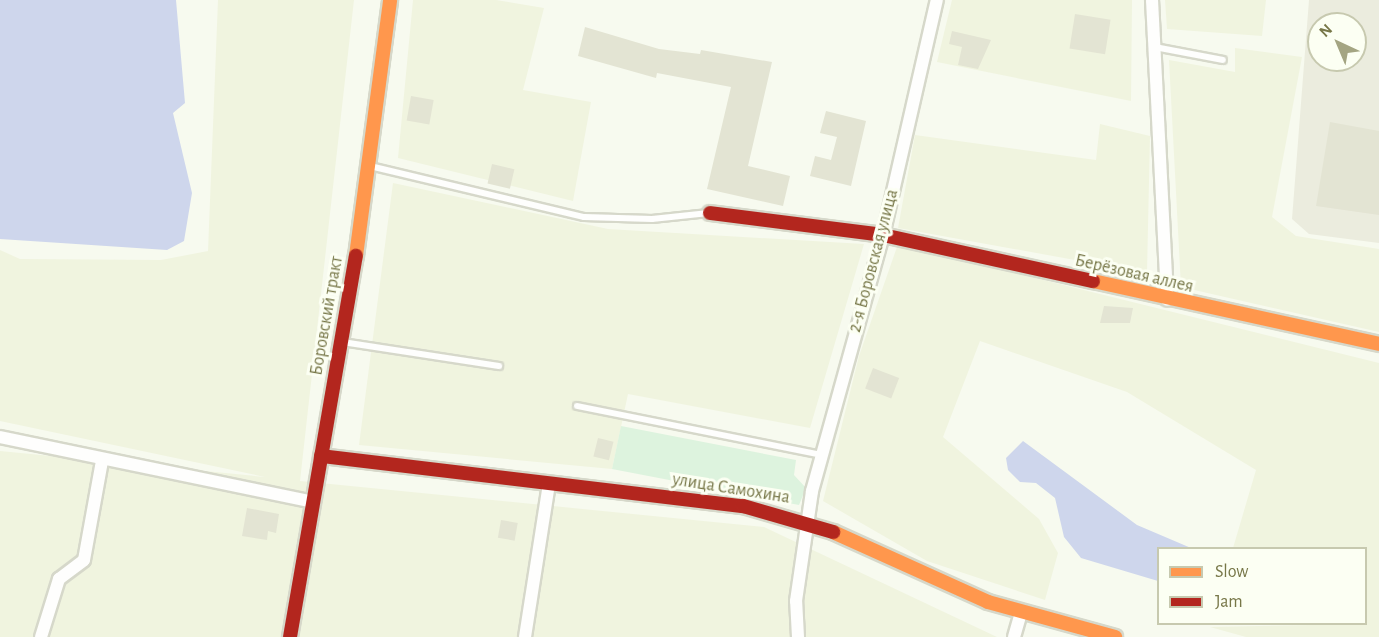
<!DOCTYPE html>
<meta charset="utf-8">
<style>
body{margin:0}
#map{position:relative;width:1379px;height:637px;overflow:hidden;background:#f7faef;font-family:"Alegreya Sans",sans-serif}
div>[style]{position:absolute}
.residential>*{inset:0;background:#f0f4df}
.industrial>*{inset:0;background:#ebecde}
.green>*{inset:0;background:#ddf3de}
.water>*{inset:0;background:#ced6ec}
.building>*{inset:0;background:#e3e4d3;transform-origin:0 0}
.roads{filter:drop-shadow(2px 0 #d6d8ca) drop-shadow(-2px 0 #d6d8ca) drop-shadow(0 2px #d6d8ca) drop-shadow(0 -2px #d6d8ca)}
.lane>*{height:6px;margin:-3px;padding:0 3px;transform-origin:3px;border-radius:3px;background:#fefefd}
.street>*{height:12px;margin:-6px;padding:0 6px;transform-origin:6px;border-radius:6px;background:#fefefd}
.slow>*{height:14px;margin:-7px;padding:0 7px;transform-origin:7px;border-radius:7px;background:#ff974d}
.jam>*{height:14px;margin:-7px;padding:0 7px;transform-origin:7px;border-radius:7px;background:#b3261e}
span{translate:-50% -50%;white-space:nowrap;text-align:center;line-height:1.15;-webkit-text-stroke:6px #fcfff3;paint-order:stroke}
.street-label{font-size:18px;color:#777748}
.legend{position:absolute;left:1157px;top:547px;width:210px;height:78px;box-sizing:border-box;background:#fcfff3;border:2px solid #c7c9af;margin:0;padding:8px 10px;list-style:none;font-size:18px;color:#777748}
.legend li{display:flex;align-items:center;gap:12px;height:30px}
.legend b{width:30px;border:2px solid #c7c9af}
.north{position:absolute;left:1307px;top:12px;width:60px;height:60px;box-sizing:border-box;background:#fcfff3;border:2px solid #c7c9af;border-radius:50%;rotate:316deg;font-size:16px;font-weight:700;line-height:24px;text-align:center;color:#777748}
.north::after{content:'';display:block;margin:auto;width:21px;height:27px;background:#a4a582;clip-path:polygon(50% 0,100% 100%,50% 72%,0 100%)}
</style>
<div id="map">
<div class="residential">
<div style="clip-path:polygon(218px 0,354px 0,300px 481px,764px 527px,997px 637px,0 637px,0 451px,265px 477px,0 421px,0 250px,20px 259px,161px 260px,208px 251px)"></div>
<div style="clip-path:polygon(413px 0,496px 0,544px 8px,523px 90px,591px 102px,573px 201px,398px 158px)"></div>
<div style="clip-path:polygon(952px 0,1132px 0,1131px 101px,937px 62px)"></div>
<div style="clip-path:polygon(1165px 0,1266px 0,1262px 36px,1167px 29px)"></div>
<div style="clip-path:polygon(1235px 48px,1302px 57px,1272px 217px,1296px 236px,1379px 249px,1379px 332px,1181px 287px,1169px 60px,1235px 72px)"></div>
<div style="clip-path:polygon(1100px 124px,1150px 136px,1147px 273px,898px 228px,915px 135px,1096px 160px)"></div>
<div style="clip-path:polygon(393px 183px,608px 229px,864px 244px,810px 428px,628px 394px,612px 469px,359px 445px)"></div>
<div style="clip-path:polygon(898px 244px,1379px 363px,1379px 637px,1246px 637px,1210px 627px,1366px 624px,1366px 548px,1233px 548px,1256px 470px,1127px 392px,980px 341px,943px 437px,1039px 519px,1058px 553px,1045px 600px,927px 561px,823px 501px,859px 356px)"></div>
</div>
<div class="industrial">
<div style="clip-path:polygon(evenodd,1309px 0,1379px 0,1379px 243px,1309px 234px,1292px 219px,1309px 0,1319px 24px,1355px 24px,1355px 60px,1319px 60px,1319px 24px)"></div>
</div>
<div class="green">
<div style="clip-path:polygon(621px 426px,796px 460px,794px 475px,806px 488px,799px 505px,612px 469px)"></div>
</div>
<div class="water">
<div style="clip-path:polygon(0 0,176px 0,185px 103px,173px 113px,192px 193px,184px 241px,167px 250px,0 239px)"></div>
<div style="clip-path:polygon(1023px 441px,1137px 525px,1191px 548px,1158px 548px,1158px 581px,1081px 558px,1064px 537px,1055px 498px,1036px 483px,1020px 482px,1008px 470px,1006px 458px)"></div>
</div>
<div class="building">
<div style="left:1075px;top:14px;width:36px;height:35px;rotate:9deg"></div>
<div style="clip-path:polygon(585px 27px,659px 49px,700px 54px,701px 50px,772px 62px,748px 166px,790px 176px,783px 206px,707px 189px,731px 87px,657px 73px,656px 78px,578px 56px)"></div>
<div style="clip-path:polygon(952px 31px,991px 40px,978px 69px,958px 65px,962px 47px,949px 44px)"></div>
<div style="left:411px;top:96px;width:23px;height:25px;rotate:10deg"></div>
<div style="clip-path:polygon(826px 111px,866px 121px,851px 186px,810px 176px,815px 156px,831px 160px,837px 137px,820px 133px)"></div>
<div style="clip-path:polygon(1330px 122px,1379px 131px,1379px 215px,1316px 206px)"></div>
<div style="left:492px;top:164px;width:23px;height:20px;rotate:13deg"></div>
<div style="clip-path:polygon(1104px 306px,1133px 308px,1130px 323px,1100px 323px)"></div>
<div style="left:873px;top:368px;width:28px;height:22px;rotate:21deg"></div>
<div style="left:598px;top:438px;width:16px;height:19px;rotate:14deg"></div>
<div style="clip-path:polygon(247px 508px,279px 514px,276px 533px,268px 531px,267px 540px,242px 536px)"></div>
<div style="left:501px;top:520px;width:17px;height:18px;rotate:10deg"></div>
</div>
<div class="roads">
<div class="lane">
<div style="left:1155px;top:47px;width:69px;rotate:10.8deg"></div>
<div style="left:374px;top:167px;width:216px;rotate:13.4deg"></div>
<div style="left:584px;top:217px;width:68px;rotate:1.7deg"></div>
<div style="left:652px;top:219px;width:57px;rotate:-6deg"></div>
<div style="left:342px;top:342px;width:159px;rotate:8.7deg"></div>
<div style="left:577px;top:406px;width:250px;rotate:11.3deg"></div>
</div>
<div class="street">
<div style="left:1152px;top:0;width:300px;rotate:87.1deg"></div>
<div style="left:0;top:437px;width:320px;rotate:11.7deg"></div>
<div style="left:41px;top:637px;width:61px;rotate:-72.8deg"></div>
<div style="left:59px;top:579px;width:31px;rotate:-37deg"></div>
<div style="left:84px;top:560px;width:101px;rotate:-79.7deg"></div>
<div style="left:525px;top:637px;width:155px;rotate:-81.1deg"></div>
<div style="left:798px;top:637px;width:36px;rotate:-93deg"></div>
<div style="left:796px;top:601px;width:111px;rotate:-81.7deg"></div>
<div style="left:812px;top:491px;width:266px;rotate:-74.5deg"></div>
<div style="left:883px;top:235px;width:241px;rotate:-77.1deg"></div>
<div style="left:1014px;top:637px;width:26px;rotate:-74deg"></div>
</div>
<div class="slow">
<div style="left:356px;top:256px;width:258px;rotate:-82.4deg"></div>
<div style="left:1093px;top:281px;width:293px;rotate:12.4deg"></div>
<div style="left:833px;top:532px;width:170px;rotate:24.3deg"></div>
<div style="left:988px;top:602px;width:132px;rotate:15.4deg"></div>
</div>
<div class="jam">
<div style="left:710px;top:213px;width:174px;rotate:7.2deg"></div>
<div style="left:883px;top:235px;width:215px;rotate:12.4deg"></div>
<div style="left:321px;top:456px;width:425px;rotate:6.8deg"></div>
<div style="left:743px;top:506px;width:94px;rotate:16.1deg"></div>
<div style="left:290px;top:637px;width:387px;rotate:-80.2deg"></div>
</div>
</div>
<div class="street-label">
<span style="left:874px;top:261px;rotate:-75deg">2-я Боровская улица</span>
<span style="left:1134px;top:274px;rotate:13deg">Берёзовая аллея</span>
<span style="left:327px;top:316px;rotate:-80deg">Боровский тракт</span>
<span style="left:731px;top:489px;rotate:9deg">улица Самохина</span>
</div>
<ul class="legend">
<li><b style="height:8px;background:#ff974d"></b>Slow</li>
<li><b style="height:8px;background:#b3261e"></b>Jam</li>
</ul>
<div class="north">N</div>
</div>
